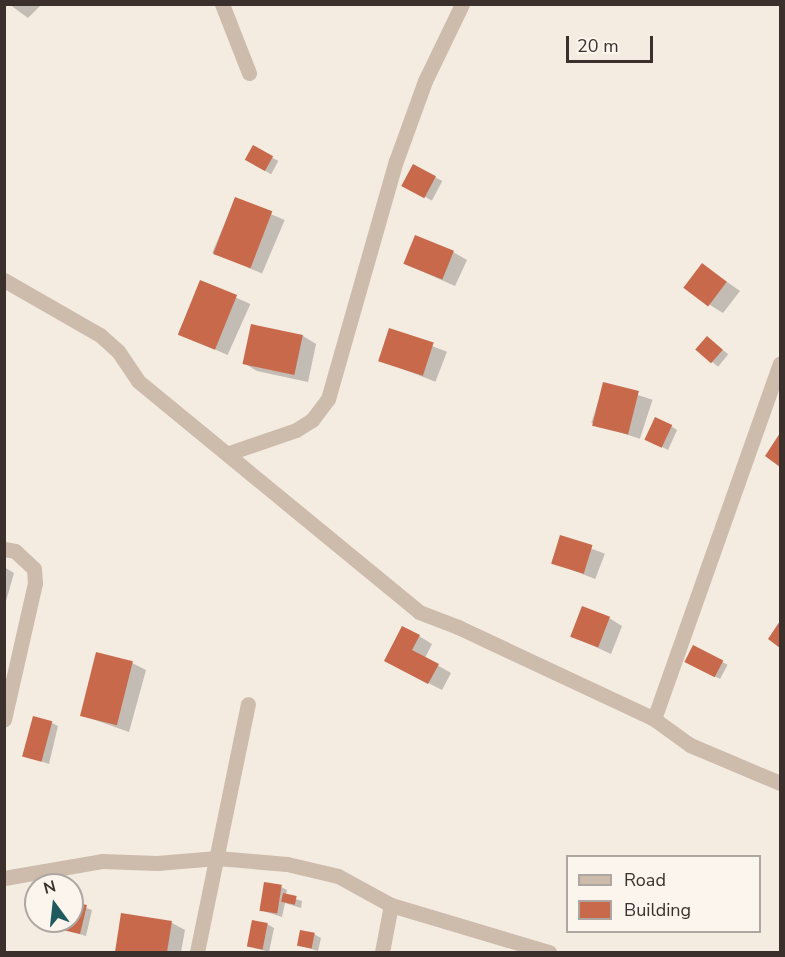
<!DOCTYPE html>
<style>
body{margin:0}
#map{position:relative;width:785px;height:957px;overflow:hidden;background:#f4ebe1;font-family:"Nunito Sans",sans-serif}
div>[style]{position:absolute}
.shadow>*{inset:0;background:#0003;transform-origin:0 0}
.building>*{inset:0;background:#c8694b;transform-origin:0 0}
.minor>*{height:15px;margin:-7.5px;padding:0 7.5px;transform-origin:7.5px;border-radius:7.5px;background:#cdbbac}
span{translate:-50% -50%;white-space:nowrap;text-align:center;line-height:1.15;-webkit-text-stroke:6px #fbf5ee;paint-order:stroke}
.frame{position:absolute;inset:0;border:6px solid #3b302b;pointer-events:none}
.legend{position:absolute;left:566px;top:855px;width:195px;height:78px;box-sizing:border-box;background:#fbf5ee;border:2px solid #aea6a0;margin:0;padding:8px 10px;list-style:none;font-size:18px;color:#3b302b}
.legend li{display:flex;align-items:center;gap:12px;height:30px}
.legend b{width:30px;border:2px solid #aea6a0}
.north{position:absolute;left:24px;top:873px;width:60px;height:60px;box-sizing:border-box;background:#fbf5ee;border:2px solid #aea6a0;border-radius:50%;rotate:345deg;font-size:16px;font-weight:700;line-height:24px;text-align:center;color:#3b302b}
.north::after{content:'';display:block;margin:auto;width:21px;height:27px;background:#1f5a5e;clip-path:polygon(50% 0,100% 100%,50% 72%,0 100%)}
.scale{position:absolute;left:566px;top:36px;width:87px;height:27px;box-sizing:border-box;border:3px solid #3b302b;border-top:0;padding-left:8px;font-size:18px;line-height:21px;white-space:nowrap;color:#3b302b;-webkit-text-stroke:4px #fbf5ee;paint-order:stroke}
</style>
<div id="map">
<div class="shadow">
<div style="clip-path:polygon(9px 4px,42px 4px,28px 18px)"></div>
<div style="left:253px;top:147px;width:29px;height:15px;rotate:29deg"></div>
<div style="left:414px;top:166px;width:32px;height:22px;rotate:28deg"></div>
<div style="left:235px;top:199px;width:54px;height:58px;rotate:23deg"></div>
<div style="clip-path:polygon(453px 252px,467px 260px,455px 286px,405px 264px)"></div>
<div style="clip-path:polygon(703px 265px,740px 291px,723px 313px,710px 305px)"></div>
<div style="left:201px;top:282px;width:54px;height:56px;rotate:24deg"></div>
<div style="clip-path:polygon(252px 326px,303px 336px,316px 344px,308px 382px,257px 371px,244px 363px)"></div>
<div style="left:390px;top:330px;width:61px;height:32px;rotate:21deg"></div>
<div style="left:708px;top:338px;width:26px;height:16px;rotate:39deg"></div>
<div style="left:604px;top:384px;width:51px;height:41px;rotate:18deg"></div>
<div style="clip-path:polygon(671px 426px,677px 430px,668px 450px,652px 442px)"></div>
<div style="left:561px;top:537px;width:47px;height:27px;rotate:21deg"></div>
<div style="clip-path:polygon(4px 567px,14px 573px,6px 601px,4px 601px)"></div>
<div style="clip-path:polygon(609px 618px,622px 626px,611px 654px,572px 636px)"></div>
<div style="clip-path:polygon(419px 636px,432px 644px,425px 658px,451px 673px,442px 690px,399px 668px)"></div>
<div style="left:694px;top:647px;width:38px;height:16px;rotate:28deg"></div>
<div style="clip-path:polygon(132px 663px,146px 670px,129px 732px,81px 715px)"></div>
<div style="clip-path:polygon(52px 723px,58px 726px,49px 764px,25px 756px)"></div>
<div style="clip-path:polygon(281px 887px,287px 890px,286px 896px,302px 901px,301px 908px,285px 903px,282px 917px,260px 910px)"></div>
<div style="clip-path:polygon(72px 903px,92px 910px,86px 936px,51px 926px,53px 921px,72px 921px)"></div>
<div style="clip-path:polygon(123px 915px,172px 923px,185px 930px,181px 952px,116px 952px)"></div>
<div style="clip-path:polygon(267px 924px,274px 928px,269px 952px,248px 946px)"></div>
<div style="clip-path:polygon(314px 934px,321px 938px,318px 951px,298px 945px)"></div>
</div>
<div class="building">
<div style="left:253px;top:145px;width:23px;height:17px;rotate:29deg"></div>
<div style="left:413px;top:164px;width:26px;height:25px;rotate:28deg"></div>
<div style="left:235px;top:197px;width:40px;height:61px;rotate:21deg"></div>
<div style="left:415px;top:235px;width:42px;height:31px;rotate:22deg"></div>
<div style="left:702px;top:263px;width:31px;height:31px;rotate:37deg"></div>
<div style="left:200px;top:280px;width:40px;height:59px;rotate:22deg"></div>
<div style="left:251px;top:324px;width:53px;height:41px;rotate:12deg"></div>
<div style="left:389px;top:328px;width:47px;height:35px;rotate:18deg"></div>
<div style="left:707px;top:336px;width:21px;height:18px;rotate:41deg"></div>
<div style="left:603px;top:382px;width:37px;height:45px;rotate:14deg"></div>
<div style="left:655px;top:417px;width:19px;height:25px;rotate:25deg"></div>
<div style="clip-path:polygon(780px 433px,780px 467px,765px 456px)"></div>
<div style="left:560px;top:535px;width:34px;height:30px;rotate:17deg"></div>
<div style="left:582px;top:606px;width:30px;height:33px;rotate:21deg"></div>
<div style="clip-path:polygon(780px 621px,780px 648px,768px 639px)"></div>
<div style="clip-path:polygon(402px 626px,420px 635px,412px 650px,439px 664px,428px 684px,384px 661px)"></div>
<div style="left:693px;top:645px;width:34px;height:19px;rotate:27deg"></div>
<div style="left:96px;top:652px;width:38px;height:66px;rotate:14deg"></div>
<div style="left:33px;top:716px;width:20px;height:42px;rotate:15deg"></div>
<div style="left:264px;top:882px;width:18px;height:29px;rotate:9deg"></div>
<div style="left:283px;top:893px;width:14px;height:9px;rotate:12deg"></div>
<div style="clip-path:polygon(72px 902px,87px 905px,80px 934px,50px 927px,51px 921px,72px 921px)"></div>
<div style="clip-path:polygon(121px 913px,172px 921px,167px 952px,115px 952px)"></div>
<div style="left:252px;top:920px;width:16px;height:27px;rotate:11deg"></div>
<div style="left:300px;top:930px;width:15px;height:16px;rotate:11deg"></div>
</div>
<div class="minor">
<div style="left:222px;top:4px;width:74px;rotate:68.6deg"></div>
<div style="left:4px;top:280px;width:111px;rotate:29.8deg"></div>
<div style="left:100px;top:335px;width:24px;rotate:42deg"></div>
<div style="left:118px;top:351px;width:36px;rotate:56deg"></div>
<div style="left:138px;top:381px;width:364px;rotate:39.4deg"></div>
<div style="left:419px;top:612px;width:42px;rotate:21deg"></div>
<div style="left:458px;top:627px;width:217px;rotate:25.1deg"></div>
<div style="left:654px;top:719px;width:44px;rotate:35.8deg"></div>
<div style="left:690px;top:745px;width:98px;rotate:22.9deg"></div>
<div style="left:229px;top:453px;width:71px;rotate:-18.9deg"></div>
<div style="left:296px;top:430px;width:19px;rotate:-32deg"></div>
<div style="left:312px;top:420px;width:26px;rotate:-53deg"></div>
<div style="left:328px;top:399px;width:248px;rotate:-74.1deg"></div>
<div style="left:396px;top:161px;width:85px;rotate:-70.1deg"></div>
<div style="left:425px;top:81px;width:85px;rotate:-64.3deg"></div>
<div style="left:4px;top:549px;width:11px;rotate:10deg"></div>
<div style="left:15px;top:551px;width:26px;rotate:43deg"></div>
<div style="left:34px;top:569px;width:14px;rotate:86deg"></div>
<div style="left:35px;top:583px;width:140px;rotate:102.8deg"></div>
<div style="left:654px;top:719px;width:377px;rotate:-70.5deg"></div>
<div style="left:4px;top:878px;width:99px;rotate:-9.8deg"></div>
<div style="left:102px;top:861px;width:55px;rotate:2.1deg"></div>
<div style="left:157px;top:863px;width:60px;rotate:-4.8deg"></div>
<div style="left:217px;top:858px;width:70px;rotate:4.9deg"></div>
<div style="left:287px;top:864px;width:52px;rotate:13.2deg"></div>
<div style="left:338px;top:876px;width:60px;rotate:28.7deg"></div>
<div style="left:391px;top:905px;width:165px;rotate:16.6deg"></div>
<div style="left:197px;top:952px;width:253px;rotate:-78.4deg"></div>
<div style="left:382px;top:952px;width:48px;rotate:-79.2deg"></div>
</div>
<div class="frame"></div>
<ul class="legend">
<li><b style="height:8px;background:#cdbbac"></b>Road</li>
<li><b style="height:16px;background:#c8694b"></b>Building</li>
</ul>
<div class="north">N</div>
<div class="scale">20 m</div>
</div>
